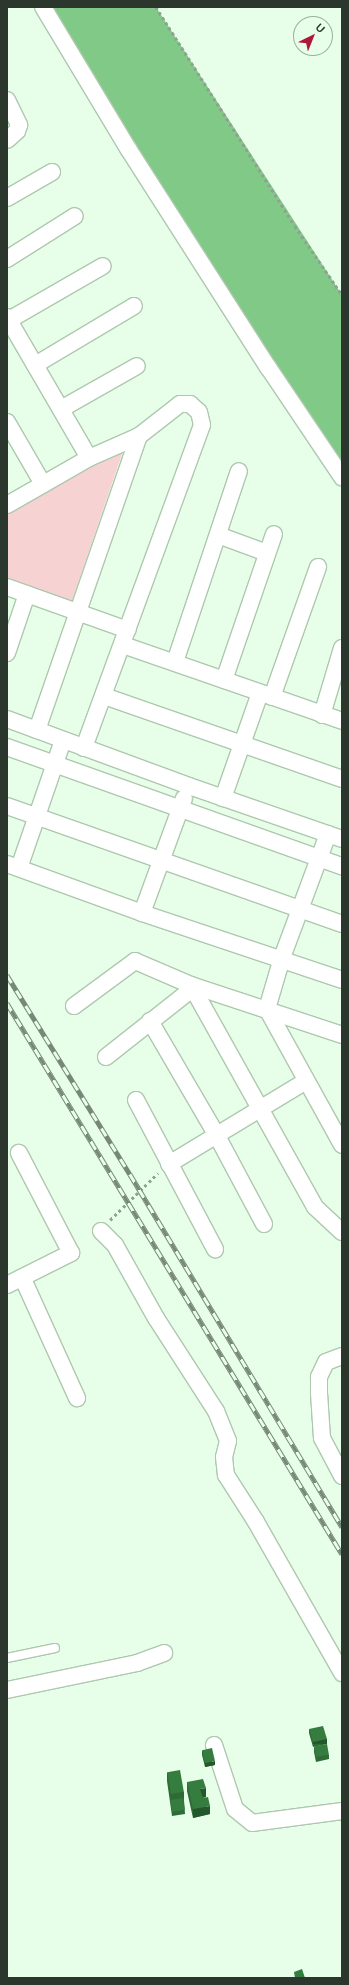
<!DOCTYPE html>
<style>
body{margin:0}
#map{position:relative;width:349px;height:1985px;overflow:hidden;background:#e7fee8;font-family:Arial,sans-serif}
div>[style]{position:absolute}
.green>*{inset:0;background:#f7d2d2}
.water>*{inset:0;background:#80c987}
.path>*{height:2.5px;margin-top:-1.25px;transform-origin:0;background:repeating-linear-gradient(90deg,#90a191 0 3px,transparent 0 6px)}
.roads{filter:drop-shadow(1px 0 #aec8af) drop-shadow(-1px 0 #aec8af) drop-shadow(0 1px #aec8af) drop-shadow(0 -1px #aec8af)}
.service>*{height:8px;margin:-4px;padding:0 4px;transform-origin:4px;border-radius:4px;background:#fff}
.minor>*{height:16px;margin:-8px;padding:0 8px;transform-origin:8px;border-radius:8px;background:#fff}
.rail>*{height:4.5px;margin-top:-2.25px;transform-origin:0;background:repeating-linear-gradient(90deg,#e7fee8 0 9px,#778778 0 18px);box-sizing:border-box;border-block:1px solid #778778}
.wall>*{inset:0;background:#2e6b36}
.shaded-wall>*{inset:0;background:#25572c;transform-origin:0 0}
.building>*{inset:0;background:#357c3f;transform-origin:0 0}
span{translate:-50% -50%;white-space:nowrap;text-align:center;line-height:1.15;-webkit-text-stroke:4px #e7fee8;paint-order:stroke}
.frame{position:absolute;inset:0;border:8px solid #2b362c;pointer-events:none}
.north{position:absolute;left:293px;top:16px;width:40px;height:40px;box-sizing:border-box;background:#e7fee8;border:1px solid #9cae9d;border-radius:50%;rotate:43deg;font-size:11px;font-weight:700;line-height:16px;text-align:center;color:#2b362c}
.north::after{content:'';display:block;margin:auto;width:14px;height:18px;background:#ae1938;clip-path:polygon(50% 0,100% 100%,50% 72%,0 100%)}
</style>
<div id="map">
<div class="green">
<div style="clip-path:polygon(126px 442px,72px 601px,7px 578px,7px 513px)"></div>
</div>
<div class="water">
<div style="clip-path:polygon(43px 7px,156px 7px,342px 295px,342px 477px)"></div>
</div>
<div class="path">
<div style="left:156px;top:7px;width:259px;rotate:57.6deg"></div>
<div style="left:295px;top:226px;width:83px;rotate:55.7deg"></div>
<div style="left:110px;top:1220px;width:67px;rotate:-44.4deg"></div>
</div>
<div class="roads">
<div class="service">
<div style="left:7px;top:1658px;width:49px;rotate:-11.8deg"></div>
</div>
<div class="minor">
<div style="left:43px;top:7px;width:167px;rotate:59deg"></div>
<div style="left:129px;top:150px;width:258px;rotate:57.4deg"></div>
<div style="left:268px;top:367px;width:133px;rotate:56.1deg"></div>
<div style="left:7px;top:100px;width:28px;rotate:64deg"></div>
<div style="left:19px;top:125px;width:6px;rotate:108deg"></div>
<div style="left:17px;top:131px;width:13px;rotate:138deg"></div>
<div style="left:7px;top:198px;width:52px;rotate:-30deg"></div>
<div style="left:7px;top:259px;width:80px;rotate:-32.3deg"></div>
<div style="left:7px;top:317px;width:163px;rotate:59.8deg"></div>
<div style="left:9px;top:320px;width:108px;rotate:-29.9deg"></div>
<div style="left:35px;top:365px;width:115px;rotate:-30.8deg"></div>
<div style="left:61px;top:409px;width:87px;rotate:-29.5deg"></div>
<div style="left:7px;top:422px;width:72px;rotate:59.9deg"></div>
<div style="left:7px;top:505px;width:95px;rotate:-29.8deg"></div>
<div style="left:89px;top:458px;width:55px;rotate:-23.7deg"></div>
<div style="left:139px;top:436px;width:52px;rotate:-38deg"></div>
<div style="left:180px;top:404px;width:10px"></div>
<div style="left:190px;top:404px;width:12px;rotate:42deg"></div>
<div style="left:199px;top:412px;width:13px;rotate:77deg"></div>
<div style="left:202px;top:425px;width:344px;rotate:110.1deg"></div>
<div style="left:218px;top:535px;width:52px;rotate:20.2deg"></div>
<div style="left:7px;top:587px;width:128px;rotate:19.6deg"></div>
<div style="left:123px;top:645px;width:232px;rotate:19.1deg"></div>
<div style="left:7px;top:653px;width:62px;rotate:-71.3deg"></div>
<div style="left:175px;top:662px;width:201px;rotate:-71.5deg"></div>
<div style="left:224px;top:680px;width:154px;rotate:-71.1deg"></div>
<div style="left:104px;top:696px;width:252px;rotate:19.2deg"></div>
<div style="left:272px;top:697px;width:138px;rotate:-70.5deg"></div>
<div style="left:322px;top:715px;width:70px;rotate:-73.4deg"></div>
<div style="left:7px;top:719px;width:194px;rotate:20.2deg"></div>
<div style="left:189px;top:786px;width:162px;rotate:19.1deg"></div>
<div style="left:37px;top:730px;width:311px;rotate:-70.9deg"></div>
<div style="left:7px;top:747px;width:356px;rotate:19.6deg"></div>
<div style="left:223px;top:798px;width:111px;rotate:-70.6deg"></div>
<div style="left:7px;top:806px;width:355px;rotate:19.4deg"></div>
<div style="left:328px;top:834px;width:132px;rotate:110.4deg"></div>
<div style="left:282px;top:958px;width:53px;rotate:106.4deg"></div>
<div style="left:267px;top:1009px;width:155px;rotate:61.1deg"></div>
<div style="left:7px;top:864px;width:144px;rotate:19.9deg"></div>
<div style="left:142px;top:913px;width:211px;rotate:18.5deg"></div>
<div style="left:19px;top:868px;width:135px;rotate:-71deg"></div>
<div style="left:142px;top:913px;width:122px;rotate:-69.9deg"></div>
<div style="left:191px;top:985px;width:254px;rotate:60.8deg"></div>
<div style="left:315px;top:1207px;width:37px;rotate:43deg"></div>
<div style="left:74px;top:1006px;width:76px;rotate:-36.4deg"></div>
<div style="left:135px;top:961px;width:61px;rotate:23.2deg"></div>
<div style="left:191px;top:985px;width:159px;rotate:18.3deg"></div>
<div style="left:150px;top:1021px;width:131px;rotate:59.7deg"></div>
<div style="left:216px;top:1134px;width:102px;rotate:61.9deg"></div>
<div style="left:106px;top:1057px;width:110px;rotate:-38.3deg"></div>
<div style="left:136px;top:1100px;width:169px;rotate:62.1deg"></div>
<div style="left:169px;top:1164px;width:160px;rotate:-31.2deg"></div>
<div style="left:101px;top:1231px;width:20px;rotate:45deg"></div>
<div style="left:115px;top:1245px;width:84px;rotate:60.7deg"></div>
<div style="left:156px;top:1318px;width:111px;rotate:57.2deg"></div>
<div style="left:216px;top:1411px;width:32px;rotate:68deg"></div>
<div style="left:228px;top:1441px;width:16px;rotate:104deg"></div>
<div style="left:224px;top:1457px;width:18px;rotate:84deg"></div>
<div style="left:226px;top:1475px;width:56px;rotate:57.4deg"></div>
<div style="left:256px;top:1522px;width:174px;rotate:60.3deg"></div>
<div style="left:23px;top:1279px;width:131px;rotate:65.6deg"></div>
<div style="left:7px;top:1285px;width:72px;rotate:-26.6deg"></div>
<div style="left:71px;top:1253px;width:113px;rotate:-117.5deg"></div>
<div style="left:342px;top:1356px;width:17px;rotate:159deg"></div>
<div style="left:326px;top:1362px;width:17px;rotate:115deg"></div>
<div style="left:319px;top:1377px;width:16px;rotate:90deg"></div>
<div style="left:319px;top:1393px;width:45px;rotate:86.2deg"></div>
<div style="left:322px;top:1438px;width:43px;rotate:62.2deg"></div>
<div style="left:7px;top:1690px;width:133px;rotate:-11.7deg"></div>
<div style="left:137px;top:1663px;width:29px;rotate:-20deg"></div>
<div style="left:214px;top:1745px;width:67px;rotate:71.8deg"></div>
<div style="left:235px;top:1809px;width:22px;rotate:39deg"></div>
<div style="left:252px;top:1823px;width:91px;rotate:-7.6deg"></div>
</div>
</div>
<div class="rail">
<div style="left:7px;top:975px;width:234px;rotate:58.3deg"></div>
<div style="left:130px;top:1174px;width:412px;rotate:59deg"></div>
<div style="left:7px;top:1003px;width:645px;rotate:58.7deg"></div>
</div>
<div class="wall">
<div style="clip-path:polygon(309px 1729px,327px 1744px,313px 1747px,309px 1733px)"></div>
<div style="clip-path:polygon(314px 1747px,329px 1755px,329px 1759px,316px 1762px,314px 1752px)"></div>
<div style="clip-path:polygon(202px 1750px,215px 1765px,205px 1767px,202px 1755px)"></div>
<div style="clip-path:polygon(167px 1772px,184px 1792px,184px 1800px,185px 1814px,172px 1816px,167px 1781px)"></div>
<div style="clip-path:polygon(187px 1782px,206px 1797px,202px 1798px,210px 1814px,193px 1818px,187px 1791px)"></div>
</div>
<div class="shaded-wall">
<div style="left:327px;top:1739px;width:5px;height:14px;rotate:90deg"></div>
<div style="clip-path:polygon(215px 1761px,215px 1765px,205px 1767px,205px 1763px)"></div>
<div style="clip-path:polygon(206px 1788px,206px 1797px,200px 1798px,200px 1789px)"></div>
<div style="clip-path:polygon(210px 1806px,210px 1814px,193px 1818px,193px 1809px)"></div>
</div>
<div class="building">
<div style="clip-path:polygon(323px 1726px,327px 1739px,313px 1742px,309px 1729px)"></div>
<div style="left:327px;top:1744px;width:11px;height:13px;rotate:80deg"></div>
<div style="left:212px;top:1748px;width:13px;height:10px;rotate:77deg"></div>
<div style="left:180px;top:1770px;width:22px;height:13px;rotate:80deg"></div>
<div style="clip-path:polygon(203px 1779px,206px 1788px,200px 1789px,203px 1798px,208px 1797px,210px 1806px,193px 1809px,187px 1782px)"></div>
<div style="left:183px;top:1798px;width:12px;height:13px;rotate:81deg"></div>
<div style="clip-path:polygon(302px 1969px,305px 1978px,295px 1978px,294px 1972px)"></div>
</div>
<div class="frame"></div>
<div class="north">U</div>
</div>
